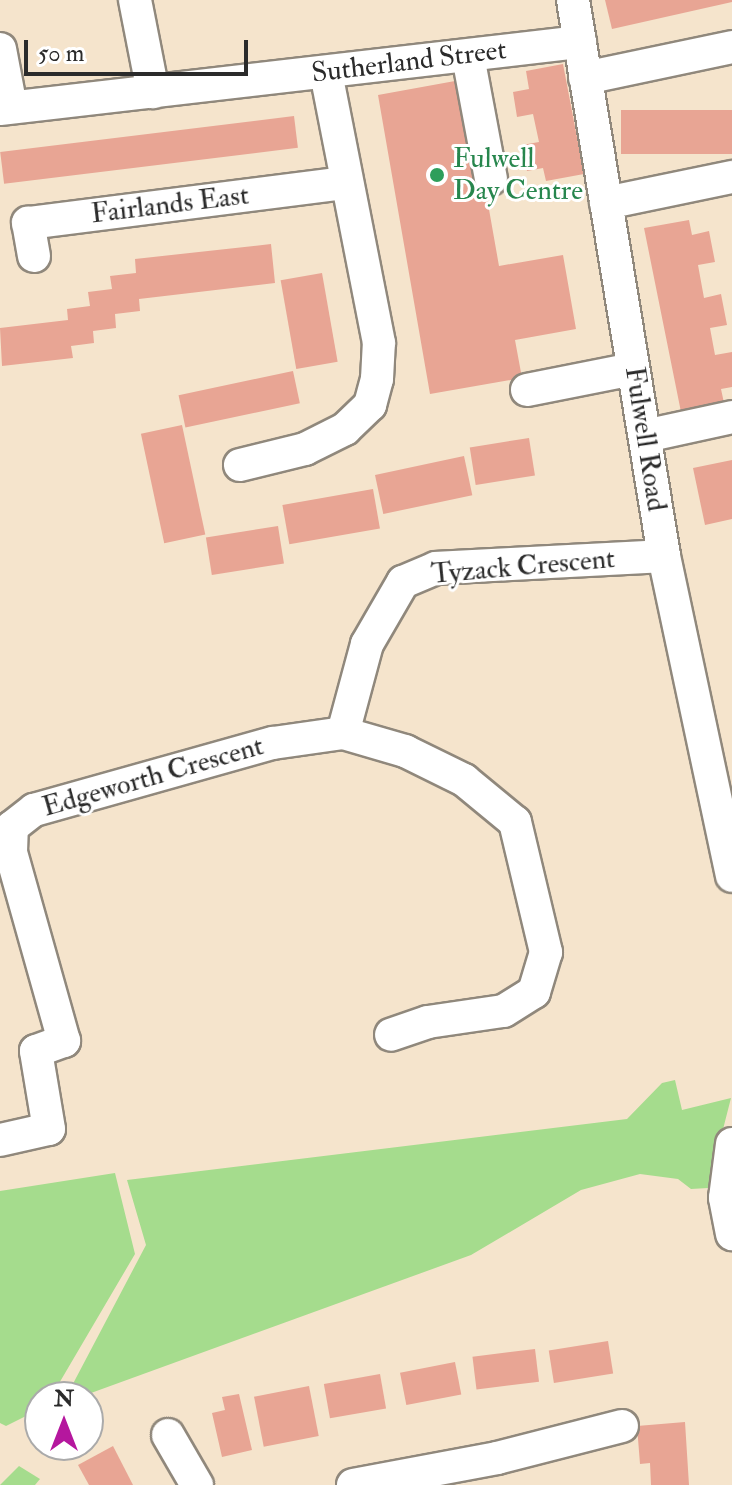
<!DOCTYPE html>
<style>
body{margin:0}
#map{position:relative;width:732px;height:1485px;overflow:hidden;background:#f5e4cc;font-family:"IM FELL Double Pica",serif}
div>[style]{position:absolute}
.green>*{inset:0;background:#a5dc8d}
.building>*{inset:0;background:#e8a594;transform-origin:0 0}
.roads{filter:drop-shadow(2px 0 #90887c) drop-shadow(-2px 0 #90887c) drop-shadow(0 2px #90887c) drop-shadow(0 -2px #90887c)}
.minor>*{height:32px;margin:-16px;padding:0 16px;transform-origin:16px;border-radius:16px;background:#fff}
.dots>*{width:22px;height:22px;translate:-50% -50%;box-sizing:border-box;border:4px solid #fff;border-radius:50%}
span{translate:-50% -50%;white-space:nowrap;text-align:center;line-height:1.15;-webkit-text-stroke:6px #fff;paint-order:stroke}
.street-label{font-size:28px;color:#2b2b2b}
.leisure-label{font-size:28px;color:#27864d}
.left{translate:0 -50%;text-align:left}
.north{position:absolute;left:24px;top:1381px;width:80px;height:80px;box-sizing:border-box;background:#fff;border:2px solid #aaa;border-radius:50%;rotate:0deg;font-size:22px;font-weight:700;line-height:32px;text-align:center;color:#2b2b2b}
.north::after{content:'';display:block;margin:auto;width:28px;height:36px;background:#b5179e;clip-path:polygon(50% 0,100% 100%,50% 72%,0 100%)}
.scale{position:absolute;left:24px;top:40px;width:224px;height:36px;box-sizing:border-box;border:4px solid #2b2b2b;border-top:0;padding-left:10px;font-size:24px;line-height:28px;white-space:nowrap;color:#2b2b2b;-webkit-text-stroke:6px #fff;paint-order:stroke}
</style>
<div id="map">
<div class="green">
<div style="clip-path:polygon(675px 1080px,682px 1110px,731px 1098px,708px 1188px,691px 1189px,678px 1179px,640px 1174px,581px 1190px,471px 1255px,80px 1397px,66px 1397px,146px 1245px,127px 1180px,627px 1119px,662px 1083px)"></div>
<div style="clip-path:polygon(115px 1173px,135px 1254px,51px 1397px,40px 1397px,40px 1409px,6px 1426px,0 1423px,0 1191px)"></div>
<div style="clip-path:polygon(19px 1466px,40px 1479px,35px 1485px,0 1485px)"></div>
</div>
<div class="building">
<div style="clip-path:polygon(605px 0,732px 0,732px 2px,612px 29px)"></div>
<div style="clip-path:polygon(563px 64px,584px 174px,546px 181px,543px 168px,527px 171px,522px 145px,539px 142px,533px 114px,517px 117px,513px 92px,529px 89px,526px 71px)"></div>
<div style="clip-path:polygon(466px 79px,499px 266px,563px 255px,576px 329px,515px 340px,522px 378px,430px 394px,378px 95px)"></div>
<div style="left:732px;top:110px;width:44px;height:111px;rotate:90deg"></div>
<div style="left:294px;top:116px;width:32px;height:296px;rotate:83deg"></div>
<div style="clip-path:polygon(689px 220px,692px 235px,709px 231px,715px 262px,698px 265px,704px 298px,721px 294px,727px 325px,710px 328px,715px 355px,732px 352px,732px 387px,721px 389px,724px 403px,681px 412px,644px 228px)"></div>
<div style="clip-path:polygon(271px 244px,275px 283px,139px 299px,140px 311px,115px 314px,116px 328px,93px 331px,94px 343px,71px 346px,73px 358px,2px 366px,0 328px,68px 320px,67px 309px,90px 306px,88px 292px,112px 289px,110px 276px,136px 273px,135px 259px)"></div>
<div style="left:322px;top:273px;width:90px;height:42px;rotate:80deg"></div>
<div style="left:293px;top:371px;width:33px;height:117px;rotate:78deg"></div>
<div style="left:182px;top:425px;width:112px;height:42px;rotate:78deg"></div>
<div style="left:529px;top:438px;width:38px;height:60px;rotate:81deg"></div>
<div style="left:464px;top:456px;width:40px;height:91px;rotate:78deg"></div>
<div style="clip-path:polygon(732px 460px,732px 519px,705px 525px,693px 468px)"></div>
<div style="left:373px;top:489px;width:40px;height:92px;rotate:80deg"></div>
<div style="left:278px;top:526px;width:38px;height:73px;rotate:81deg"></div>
<div style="left:608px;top:1341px;width:33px;height:60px;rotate:81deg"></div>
<div style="left:535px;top:1349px;width:33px;height:63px;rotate:83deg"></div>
<div style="left:455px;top:1362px;width:33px;height:56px;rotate:79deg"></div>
<div style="left:380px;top:1374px;width:35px;height:57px;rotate:80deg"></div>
<div style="left:309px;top:1386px;width:51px;height:56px;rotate:79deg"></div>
<div style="clip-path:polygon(239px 1394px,252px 1450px,222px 1457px,212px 1413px,225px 1410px,222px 1397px)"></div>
<div style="clip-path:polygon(685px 1422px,689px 1485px,651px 1485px,650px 1463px,640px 1464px,637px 1426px)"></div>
<div style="clip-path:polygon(113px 1446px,133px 1485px,89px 1485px,78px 1465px)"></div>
</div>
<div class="roads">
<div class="minor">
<div style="left:135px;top:0;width:94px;rotate:78.9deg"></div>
<div style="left:573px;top:0;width:563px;rotate:80.7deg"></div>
<div style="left:664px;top:556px;width:327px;rotate:78deg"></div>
<div style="left:0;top:49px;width:59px;rotate:79.3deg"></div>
<div style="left:468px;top:56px;width:125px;rotate:79.4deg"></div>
<div style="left:585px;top:78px;width:150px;rotate:-11.9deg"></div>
<div style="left:0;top:109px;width:584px;rotate:-6.59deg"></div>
<div style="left:606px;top:203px;width:129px;rotate:-11.7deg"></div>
<div style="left:34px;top:256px;width:34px;rotate:-100deg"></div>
<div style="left:28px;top:223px;width:320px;rotate:-7.2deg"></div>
<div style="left:527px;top:390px;width:108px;rotate:-11.2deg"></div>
<div style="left:645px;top:436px;width:89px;rotate:-12.3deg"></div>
<div style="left:240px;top:465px;width:67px;rotate:-13.8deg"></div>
<div style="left:305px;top:449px;width:45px;rotate:-26.6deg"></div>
<div style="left:345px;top:429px;width:35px;rotate:-44deg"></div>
<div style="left:370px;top:405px;width:27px;rotate:-75deg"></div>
<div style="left:377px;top:379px;width:36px;rotate:-87deg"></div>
<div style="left:379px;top:343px;width:275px;rotate:-101.1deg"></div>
<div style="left:343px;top:733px;width:92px;rotate:-74.9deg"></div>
<div style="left:367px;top:644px;width:72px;rotate:-59.9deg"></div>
<div style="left:403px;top:582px;width:36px;rotate:-23deg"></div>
<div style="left:436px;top:568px;width:228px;rotate:-3deg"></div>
<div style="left:0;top:1140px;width:50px;rotate:-12.7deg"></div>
<div style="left:49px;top:1129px;width:79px;rotate:-99.5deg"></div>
<div style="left:36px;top:1051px;width:30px;rotate:-20deg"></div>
<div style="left:64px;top:1041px;width:196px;rotate:-105.7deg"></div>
<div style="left:11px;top:852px;width:25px;rotate:-88deg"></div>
<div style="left:12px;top:827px;width:28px;rotate:-38deg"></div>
<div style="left:34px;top:810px;width:248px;rotate:-15.7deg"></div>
<div style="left:273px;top:743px;width:71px;rotate:-8.1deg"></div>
<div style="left:343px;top:733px;width:65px;rotate:16.2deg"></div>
<div style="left:405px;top:751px;width:66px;rotate:26.2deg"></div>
<div style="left:464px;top:780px;width:66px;rotate:39.5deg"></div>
<div style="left:515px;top:822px;width:134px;rotate:76.6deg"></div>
<div style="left:546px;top:952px;width:42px;rotate:106.7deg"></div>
<div style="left:534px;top:992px;width:36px;rotate:148deg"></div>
<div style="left:503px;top:1011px;width:76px;rotate:171.7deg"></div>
<div style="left:428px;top:1022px;width:39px;rotate:161deg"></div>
<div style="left:732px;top:1144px;width:54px;rotate:97.4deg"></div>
<div style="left:725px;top:1198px;width:37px;rotate:79deg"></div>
<div style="left:168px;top:1435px;width:58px;rotate:59.9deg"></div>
<div style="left:353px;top:1485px;width:147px;rotate:-10.6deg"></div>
<div style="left:497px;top:1458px;width:129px;rotate:-14.4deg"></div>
</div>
</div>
<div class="dots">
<div style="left:437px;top:175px;background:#2e9e5b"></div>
</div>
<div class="street-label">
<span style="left:409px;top:62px;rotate:-7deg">Sutherland Street</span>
<span style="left:170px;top:205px;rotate:-7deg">Fairlands East</span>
<span style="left:645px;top:439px;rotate:81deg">Fulwell Road</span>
<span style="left:523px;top:567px;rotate:-5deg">Tyzack Crescent</span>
<span style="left:153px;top:777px;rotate:-16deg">Edgeworth Crescent</span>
</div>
<div class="leisure-label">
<span class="left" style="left:453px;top:175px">Fulwell<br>Day Centre</span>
</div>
<div class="north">N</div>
<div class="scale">50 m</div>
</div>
